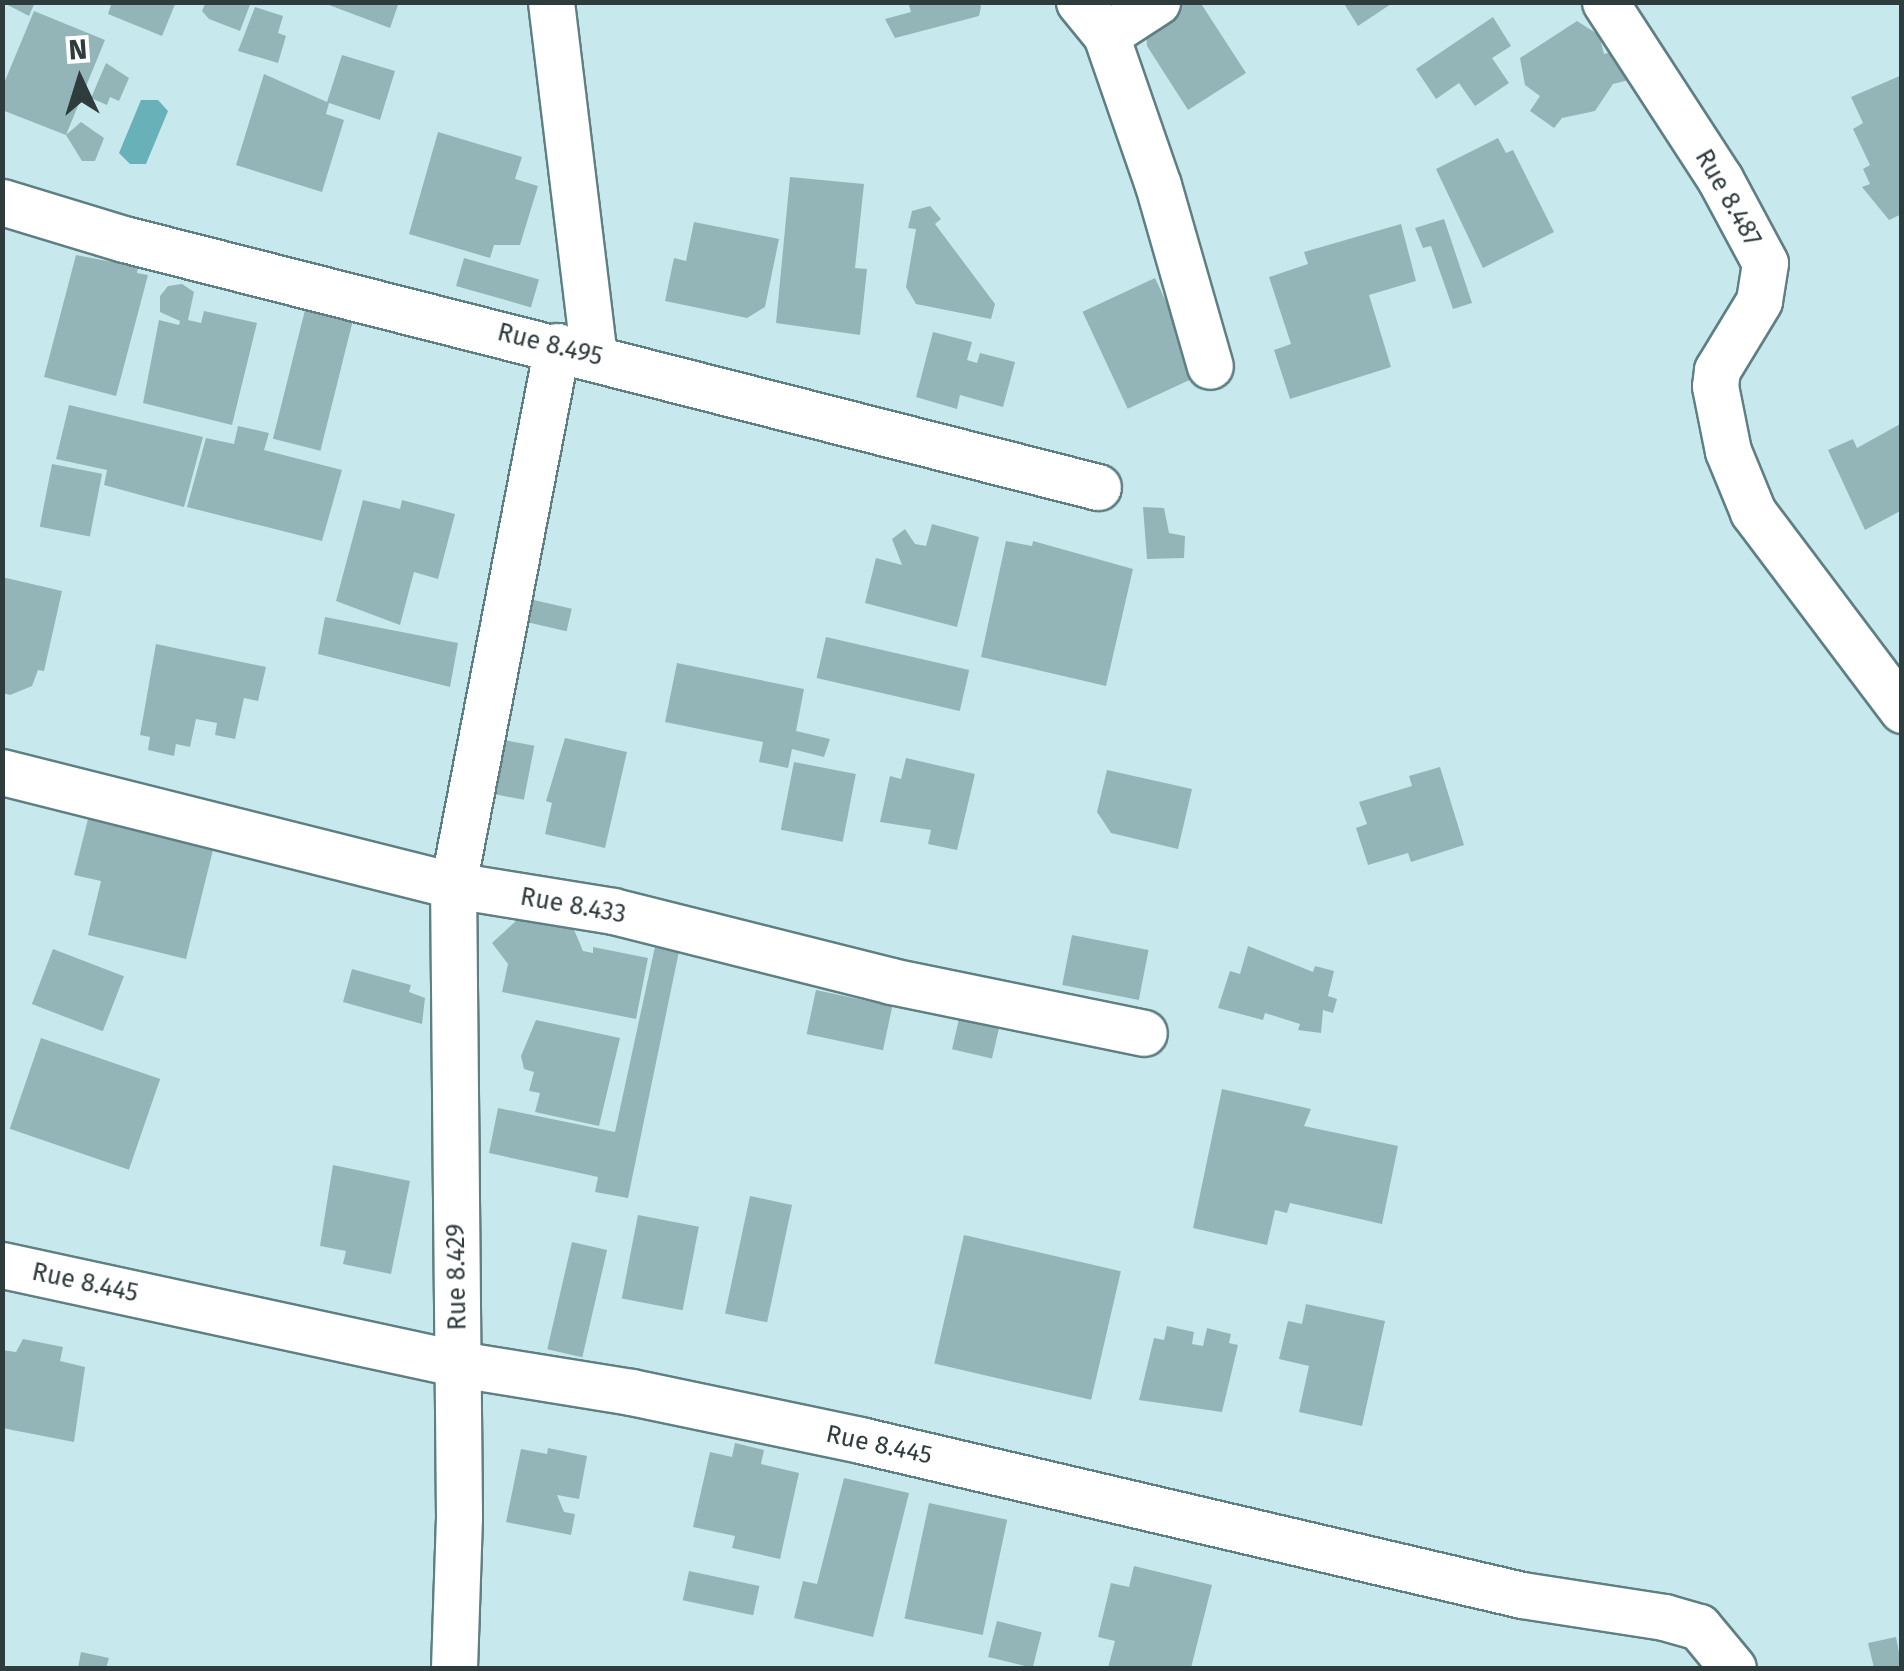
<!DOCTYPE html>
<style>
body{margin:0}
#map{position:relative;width:1904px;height:1671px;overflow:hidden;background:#c7e9ed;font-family:"Fira Sans",sans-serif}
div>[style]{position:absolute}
.water>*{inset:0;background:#68b1b8}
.building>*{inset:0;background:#94b5b8;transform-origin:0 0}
.roads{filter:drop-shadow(2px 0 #5f7f82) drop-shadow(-2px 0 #5f7f82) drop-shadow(0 2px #5f7f82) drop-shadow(0 -2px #5f7f82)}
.minor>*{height:45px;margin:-22.5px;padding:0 22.5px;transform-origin:22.5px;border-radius:22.5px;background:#fff}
span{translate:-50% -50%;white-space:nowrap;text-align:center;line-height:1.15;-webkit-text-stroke:8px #fff;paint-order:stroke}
.street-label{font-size:25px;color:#2f3c3e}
.frame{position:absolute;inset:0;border:5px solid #2f3c3e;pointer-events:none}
.north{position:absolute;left:30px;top:30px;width:100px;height:100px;-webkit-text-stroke:8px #fff;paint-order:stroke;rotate:356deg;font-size:28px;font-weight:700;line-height:40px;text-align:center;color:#2f3c3e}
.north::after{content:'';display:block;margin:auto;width:35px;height:45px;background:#2f3c3e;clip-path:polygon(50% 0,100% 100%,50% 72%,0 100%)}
</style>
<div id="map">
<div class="water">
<div style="clip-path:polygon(141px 100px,158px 100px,168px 111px,146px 164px,130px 164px,119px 153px)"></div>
</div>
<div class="building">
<div style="clip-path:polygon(2px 2px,35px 2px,29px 16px)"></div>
<div style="clip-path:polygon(112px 2px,176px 2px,162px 36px,108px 14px)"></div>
<div style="clip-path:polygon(206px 2px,251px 2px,240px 31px,209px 19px,202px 11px)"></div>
<div style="clip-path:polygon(321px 2px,399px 2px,390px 28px)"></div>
<div style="clip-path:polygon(908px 2px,979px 2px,981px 7px,979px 16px,895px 38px,885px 19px,911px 12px)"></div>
<div style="clip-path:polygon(1168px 2px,1200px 2px,1246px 73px,1188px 110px,1147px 46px,1145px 18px)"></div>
<div style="clip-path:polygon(1343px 2px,1394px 2px,1358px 26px)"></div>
<div style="clip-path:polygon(255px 7px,283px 16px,278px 33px,286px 36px,278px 63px,238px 51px)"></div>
<div style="clip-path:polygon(34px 11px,105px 40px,66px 135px,2px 110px,2px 88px)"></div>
<div style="clip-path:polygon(1493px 17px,1511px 46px,1492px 58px,1509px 83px,1475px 106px,1459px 83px,1436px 99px,1416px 69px)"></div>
<div style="clip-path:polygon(1577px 21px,1599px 35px,1604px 54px,1621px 50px,1629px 80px,1613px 84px,1595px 111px,1562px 118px,1554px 128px,1530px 111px,1540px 96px,1525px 85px,1520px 58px)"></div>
<div style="clip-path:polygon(342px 55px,395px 71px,380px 120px,329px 103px,326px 114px,344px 120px,322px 192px,236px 165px,264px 74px,327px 102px)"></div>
<div style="clip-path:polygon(106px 63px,129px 78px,119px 101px,110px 97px,107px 105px,91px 98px)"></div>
<div style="clip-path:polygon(1902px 75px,1902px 214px,1889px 220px,1862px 187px,1870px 184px,1863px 169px,1870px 165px,1853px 129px,1863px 123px,1851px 97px)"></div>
<div style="clip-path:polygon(81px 122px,104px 138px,95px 161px,82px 161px,66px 135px)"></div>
<div style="clip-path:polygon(438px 132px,522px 157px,515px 179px,538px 186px,520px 245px,494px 245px,490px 258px,409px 234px)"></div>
<div style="clip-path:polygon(1498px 138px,1506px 153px,1513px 150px,1554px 232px,1483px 268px,1436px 169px)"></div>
<div style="clip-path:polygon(790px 177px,864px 184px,855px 268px,867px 269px,860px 335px,776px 323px)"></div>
<div style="clip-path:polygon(930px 206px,941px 219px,935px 224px,995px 304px,991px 319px,916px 304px,906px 287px,916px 229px,908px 228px,912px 211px)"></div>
<div style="clip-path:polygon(1444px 219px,1472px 303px,1453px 309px,1431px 246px,1423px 248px,1415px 228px)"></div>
<div style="clip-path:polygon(694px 222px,779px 239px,765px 307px,747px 318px,665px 301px,674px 258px,686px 261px)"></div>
<div style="clip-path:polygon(1401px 224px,1416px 281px,1369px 295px,1391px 367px,1290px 399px,1274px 350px,1291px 344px,1269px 277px,1308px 264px,1304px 252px)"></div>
<div style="clip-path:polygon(76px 255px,138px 267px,137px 273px,148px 275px,116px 396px,44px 377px)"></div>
<div style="left:464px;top:258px;width:78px;height:29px;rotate:16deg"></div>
<div style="left:1155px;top:278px;width:107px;height:80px;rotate:65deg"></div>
<div style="clip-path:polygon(182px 284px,194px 292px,188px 320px,201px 323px,204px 311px,257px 323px,232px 425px,143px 403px,159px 320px,179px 325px,180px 321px,160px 312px,160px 296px,168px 286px)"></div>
<div style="left:307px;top:302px;width:49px;height:141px;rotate:14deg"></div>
<div style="clip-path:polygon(933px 332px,972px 342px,967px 360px,977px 363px,980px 353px,1015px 362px,1003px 407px,960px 395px,957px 409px,916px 397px)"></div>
<div style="clip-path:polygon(69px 405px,203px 437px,184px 507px,104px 485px,107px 470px,56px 459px)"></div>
<div style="clip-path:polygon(1902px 423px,1902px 510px,1865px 530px,1828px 450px,1853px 439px,1857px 448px)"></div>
<div style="clip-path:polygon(238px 426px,269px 433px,264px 450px,342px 470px,322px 541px,187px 507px,206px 438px,234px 444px)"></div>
<div style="left:52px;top:464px;width:51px;height:64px;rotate:11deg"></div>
<div style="clip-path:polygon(363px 500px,400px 509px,402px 500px,455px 514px,438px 579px,414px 572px,400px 625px,336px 601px)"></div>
<div style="clip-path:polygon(1143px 507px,1164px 508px,1169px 533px,1185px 536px,1184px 558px,1147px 559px)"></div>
<div style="clip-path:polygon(932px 524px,979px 537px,957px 627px,865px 603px,876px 558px,902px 565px,892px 539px,905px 529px,915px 544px,926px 546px)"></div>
<div style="clip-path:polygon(1006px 541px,1032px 546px,1033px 541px,1133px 569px,1106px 686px,981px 657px)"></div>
<div style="clip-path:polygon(2px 577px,62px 591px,44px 671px,38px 670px,32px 686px,10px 695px,2px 693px)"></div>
<div style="left:525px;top:598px;width:48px;height:23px;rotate:13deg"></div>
<div style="clip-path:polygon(325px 617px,458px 643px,450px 687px,318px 654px)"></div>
<div style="left:826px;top:637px;width:147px;height:42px;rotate:13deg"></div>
<div style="clip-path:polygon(156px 644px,266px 667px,258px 701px,244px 698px,235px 739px,215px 735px,217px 723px,196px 719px,190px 747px,176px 744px,174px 756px,148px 750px,150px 737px,140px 735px)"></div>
<div style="clip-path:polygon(677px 663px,804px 689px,796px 731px,830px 739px,824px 757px,792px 749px,788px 768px,759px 762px,763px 742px,665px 722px)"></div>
<div style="clip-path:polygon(565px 738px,627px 752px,605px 848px,545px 834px,552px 803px,546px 801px)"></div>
<div style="left:499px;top:739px;width:36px;height:55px;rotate:11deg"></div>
<div style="clip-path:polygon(906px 758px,975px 774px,957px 850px,928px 844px,931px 830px,880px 822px,890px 776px,901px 779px)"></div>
<div style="left:794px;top:762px;width:63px;height:69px;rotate:11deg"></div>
<div style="clip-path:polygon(1440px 767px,1464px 845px,1411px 862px,1408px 853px,1368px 865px,1356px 828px,1367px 824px,1359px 802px,1412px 786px,1409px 776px)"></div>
<div style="clip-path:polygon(1107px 770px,1192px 789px,1178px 849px,1111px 833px,1097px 812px)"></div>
<div style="clip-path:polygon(88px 819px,213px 850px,186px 959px,88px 935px,101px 881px,74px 875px)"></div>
<div style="clip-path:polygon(517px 920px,572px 925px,583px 951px,593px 953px,593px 947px,648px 958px,636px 1019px,502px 992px,508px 964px,492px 943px)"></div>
<div style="clip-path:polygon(659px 928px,683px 932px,628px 1198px,595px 1192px,598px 1177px,489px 1153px,498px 1108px,615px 1132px)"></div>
<div style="left:1072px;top:935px;width:78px;height:51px;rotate:11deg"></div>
<div style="clip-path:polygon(1248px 946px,1313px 972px,1315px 966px,1334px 971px,1328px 996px,1337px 999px,1333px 1013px,1323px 1010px,1321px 1033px,1298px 1030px,1300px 1024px,1265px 1013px,1263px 1020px,1218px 1008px,1230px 971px,1240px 974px)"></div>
<div style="left:53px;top:949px;width:76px;height:59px;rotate:21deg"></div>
<div style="clip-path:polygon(352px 969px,411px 985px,409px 992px,425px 998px,422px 1024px,343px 1002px)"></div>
<div style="left:816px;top:990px;width:78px;height:45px;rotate:12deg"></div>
<div style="left:959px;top:1019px;width:41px;height:31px;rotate:13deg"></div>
<div style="clip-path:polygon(536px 1020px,620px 1038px,599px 1126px,535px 1112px,540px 1093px,529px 1091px,534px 1072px,524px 1069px,521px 1056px)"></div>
<div style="left:41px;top:1038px;width:126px;height:96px;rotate:19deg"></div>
<div style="clip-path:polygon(1222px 1089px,1311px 1109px,1304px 1126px,1398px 1146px,1382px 1224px,1290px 1203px,1287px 1213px,1275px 1210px,1267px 1245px,1193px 1228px)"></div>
<div style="clip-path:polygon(333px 1165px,410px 1181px,391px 1274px,343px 1264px,346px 1251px,320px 1246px)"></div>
<div style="left:750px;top:1196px;width:43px;height:120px;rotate:12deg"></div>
<div style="left:638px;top:1215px;width:62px;height:85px;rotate:11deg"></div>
<div style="left:964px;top:1235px;width:161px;height:132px;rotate:13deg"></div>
<div style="left:572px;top:1242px;width:36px;height:110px;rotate:13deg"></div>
<div style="clip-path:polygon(1306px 1304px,1385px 1321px,1362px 1426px,1299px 1412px,1309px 1366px,1279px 1359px,1288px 1321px,1302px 1324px)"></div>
<div style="clip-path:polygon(1167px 1326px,1194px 1332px,1192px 1344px,1203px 1346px,1207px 1328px,1231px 1334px,1229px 1343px,1238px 1345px,1222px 1412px,1139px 1400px,1154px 1338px,1164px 1340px)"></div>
<div style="clip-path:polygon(23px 1339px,63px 1347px,60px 1361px,85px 1367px,74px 1442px,2px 1428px,2px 1350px,16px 1352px)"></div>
<div style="clip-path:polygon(735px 1443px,764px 1450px,761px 1464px,799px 1473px,780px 1559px,732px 1548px,735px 1536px,693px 1527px,710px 1452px,732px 1457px)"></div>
<div style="clip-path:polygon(548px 1448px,587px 1456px,579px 1499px,557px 1495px,564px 1512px,575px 1514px,571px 1535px,506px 1522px,521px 1449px,547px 1454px)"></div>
<div style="clip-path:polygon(844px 1478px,909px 1493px,873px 1637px,794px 1618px,803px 1581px,817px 1584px)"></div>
<div style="left:929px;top:1503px;width:80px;height:118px;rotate:12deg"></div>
<div style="clip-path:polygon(1134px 1566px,1212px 1585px,1191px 1668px,1108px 1668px,1115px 1641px,1098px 1637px,1111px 1583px,1129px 1587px)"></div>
<div style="left:689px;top:1571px;width:72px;height:30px;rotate:12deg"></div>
<div style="left:997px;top:1621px;width:46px;height:37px;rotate:14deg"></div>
<div style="clip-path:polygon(1896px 1637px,1902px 1668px,1874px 1668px,1868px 1643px)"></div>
<div style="clip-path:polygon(81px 1652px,109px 1658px,106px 1668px,78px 1668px)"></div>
</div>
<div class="roads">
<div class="minor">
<div style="left:551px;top:2px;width:357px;rotate:83.1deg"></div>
<div style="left:1079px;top:2px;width:43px;rotate:50.7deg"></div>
<div style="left:1106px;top:35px;width:61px;rotate:-32.9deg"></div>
<div style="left:1605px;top:2px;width:211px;rotate:57deg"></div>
<div style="left:1720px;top:179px;width:95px;rotate:61.8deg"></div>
<div style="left:1765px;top:263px;width:38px;rotate:99deg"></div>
<div style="left:1759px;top:301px;width:81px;rotate:121.3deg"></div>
<div style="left:1717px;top:370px;width:16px;rotate:97deg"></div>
<div style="left:1715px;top:386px;width:66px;rotate:78.7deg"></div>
<div style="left:1728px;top:451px;width:66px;rotate:67.7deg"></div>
<div style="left:1753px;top:512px;width:248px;rotate:53deg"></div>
<div style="left:1106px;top:35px;width:159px;rotate:70.9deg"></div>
<div style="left:1158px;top:185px;width:188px;rotate:74deg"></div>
<div style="left:2px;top:202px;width:127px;rotate:16.9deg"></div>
<div style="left:124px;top:239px;width:1005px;rotate:14.29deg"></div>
<div style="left:2px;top:772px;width:465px;rotate:14.1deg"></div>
<div style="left:453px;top:885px;width:162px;rotate:9.2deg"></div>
<div style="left:613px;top:911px;width:287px;rotate:14.1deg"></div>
<div style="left:891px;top:981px;width:258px;rotate:11.6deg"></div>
<div style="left:2px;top:1265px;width:467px;rotate:12.2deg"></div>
<div style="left:458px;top:1364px;width:175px;rotate:9.2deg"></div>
<div style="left:631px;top:1392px;width:234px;rotate:11.8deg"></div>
<div style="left:860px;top:1440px;width:680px;rotate:13.18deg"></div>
<div style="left:1522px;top:1595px;width:144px;rotate:8.8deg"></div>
<div style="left:1664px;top:1617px;width:36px;rotate:16deg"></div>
<div style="left:1699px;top:1627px;width:53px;rotate:50.3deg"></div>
<div style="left:454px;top:1668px;width:152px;rotate:-88.1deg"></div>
<div style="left:459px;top:1516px;width:631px;rotate:-90.54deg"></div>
<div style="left:453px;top:885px;width:549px;rotate:-79.08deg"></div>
</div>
</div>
<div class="street-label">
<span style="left:1728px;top:198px;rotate:60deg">Rue 8.487</span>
<span style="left:550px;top:345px;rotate:14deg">Rue 8.495</span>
<span style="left:573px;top:906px;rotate:10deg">Rue 8.433</span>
<span style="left:457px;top:1277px;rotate:-91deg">Rue 8.429</span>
<span style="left:85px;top:1283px;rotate:12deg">Rue 8.445</span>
<span style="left:879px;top:1445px;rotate:12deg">Rue 8.445</span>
</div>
<div class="frame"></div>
<div class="north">N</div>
</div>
